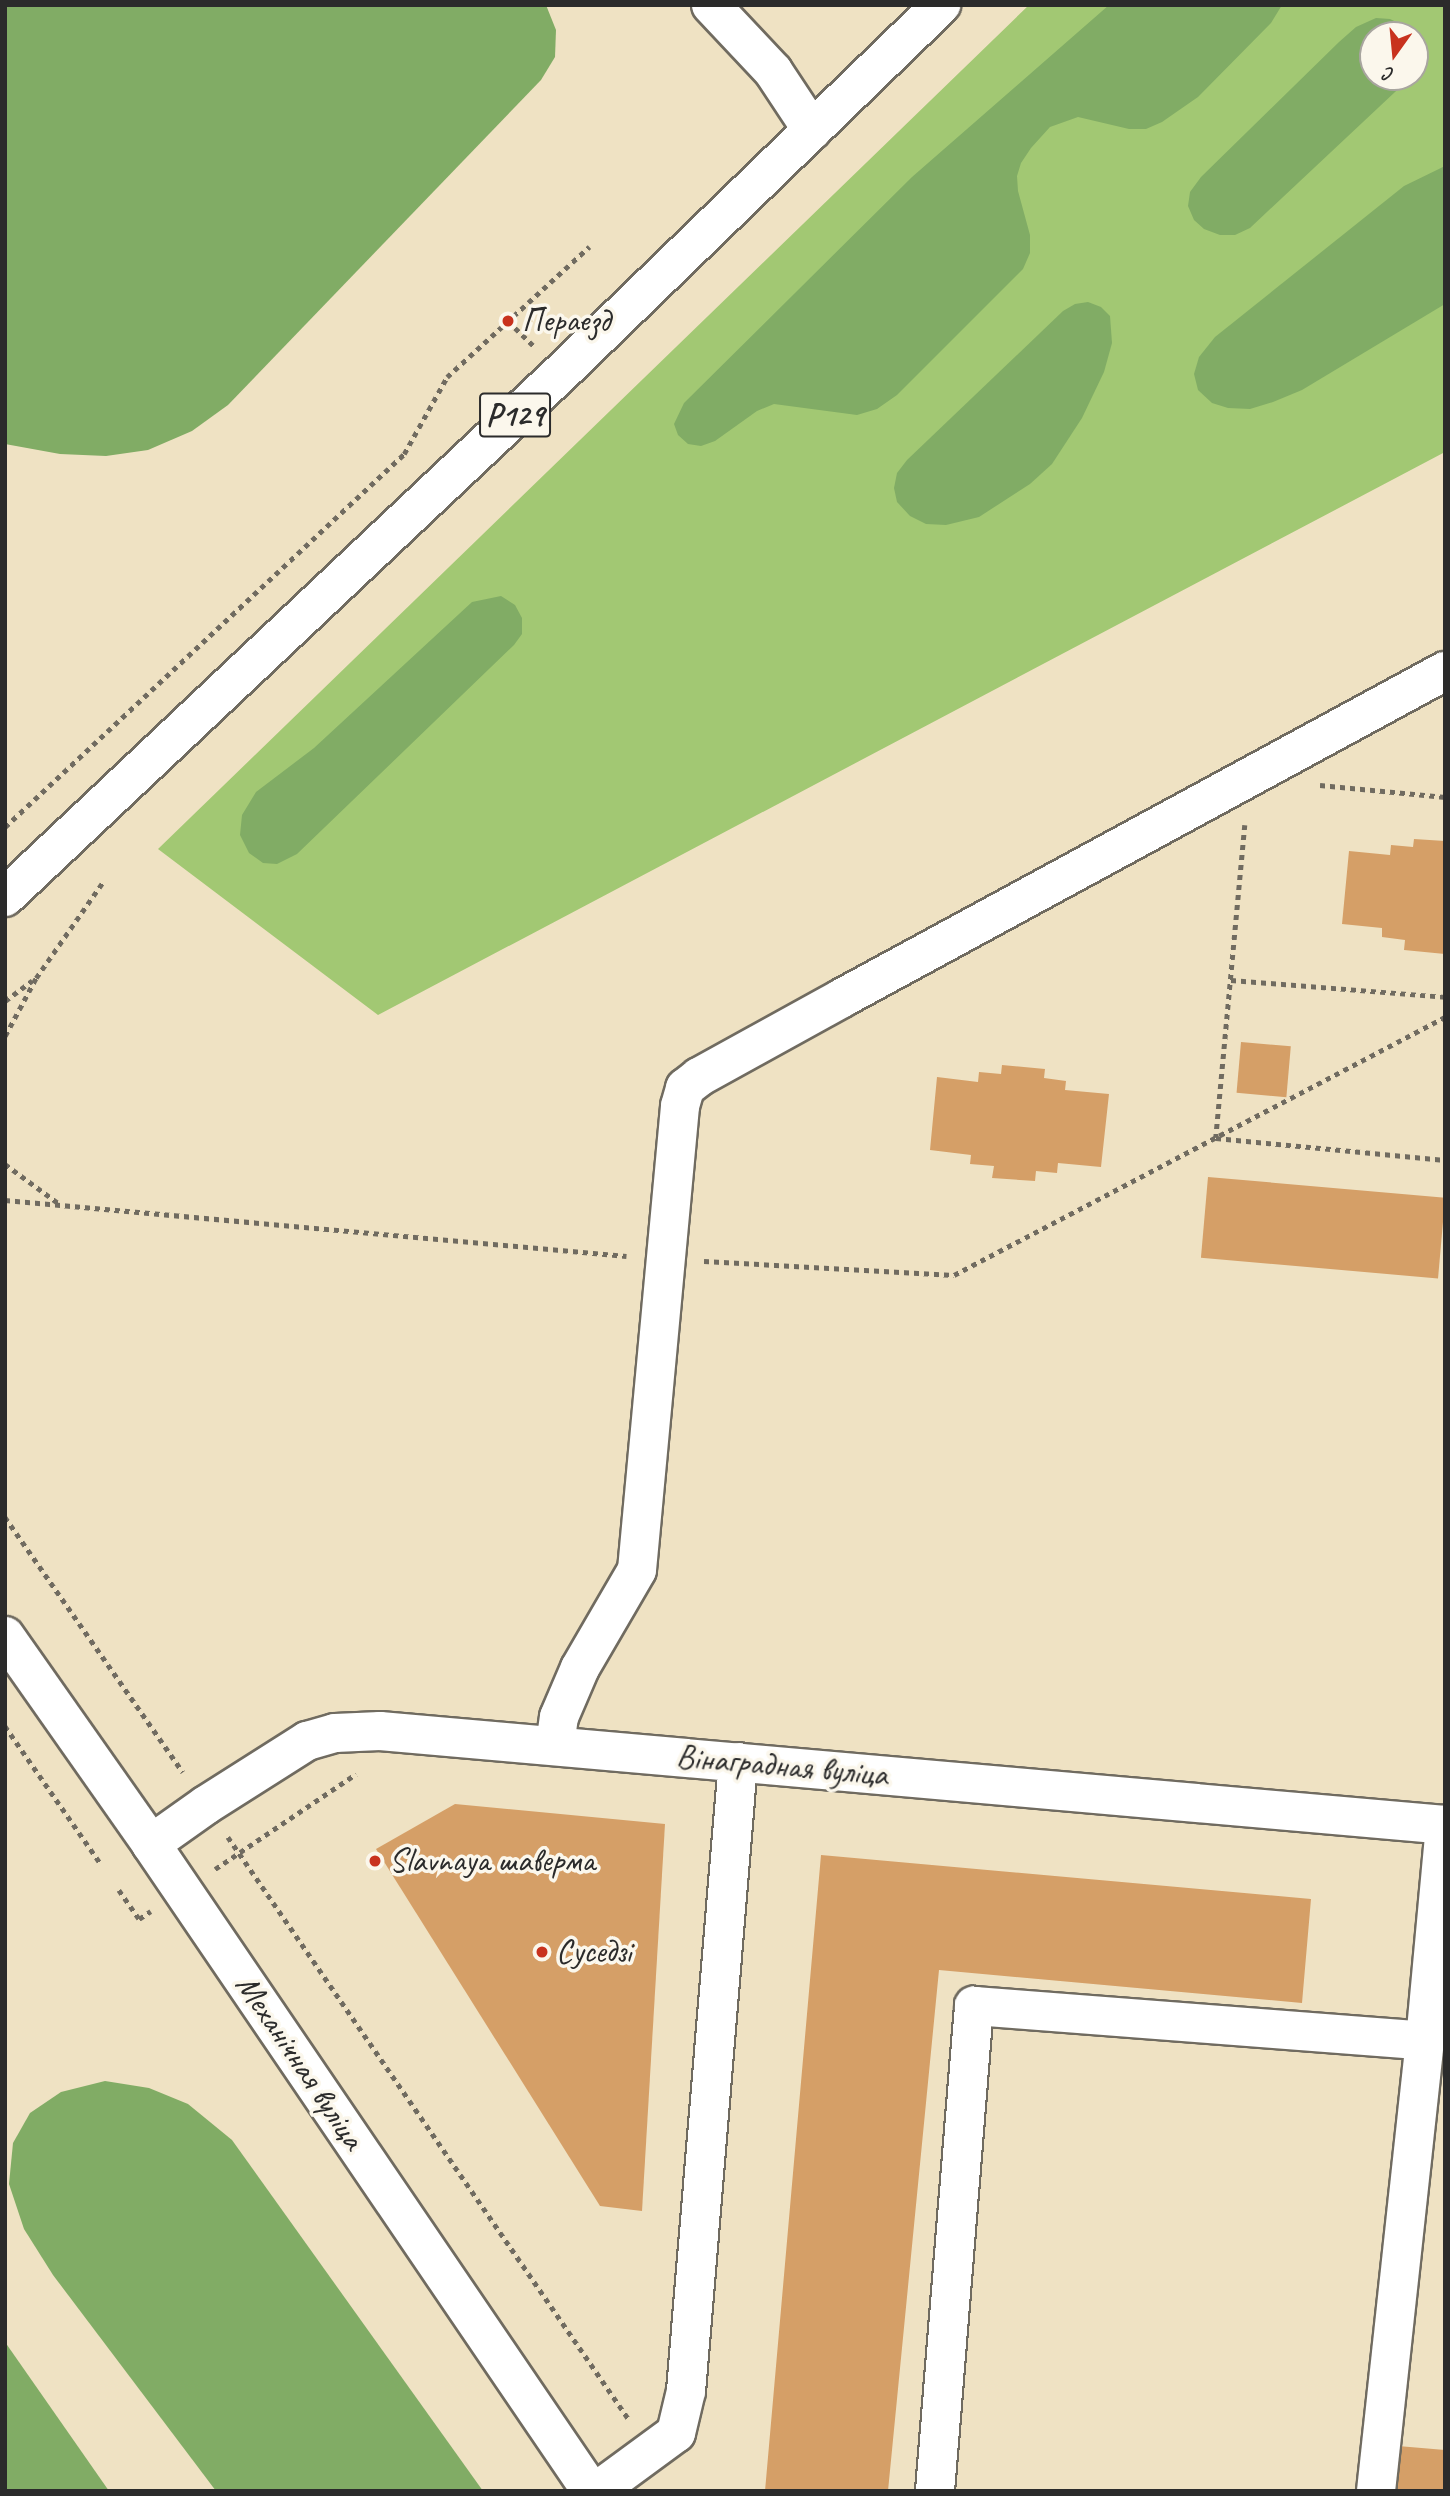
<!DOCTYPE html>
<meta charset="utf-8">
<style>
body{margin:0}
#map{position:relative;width:1450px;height:2496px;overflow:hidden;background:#efe2c3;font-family:Caveat,sans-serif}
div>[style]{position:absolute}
.green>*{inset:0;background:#a2c873}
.forest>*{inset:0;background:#81ac65}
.building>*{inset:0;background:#d59f67;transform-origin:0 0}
.path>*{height:4.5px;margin-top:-2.25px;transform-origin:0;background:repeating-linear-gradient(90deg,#706b60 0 5px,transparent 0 10px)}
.roads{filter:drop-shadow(2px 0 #706b60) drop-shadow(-2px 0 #706b60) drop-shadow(0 2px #706b60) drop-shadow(0 -2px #706b60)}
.minor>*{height:38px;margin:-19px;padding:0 19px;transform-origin:19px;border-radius:19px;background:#fff}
.major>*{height:38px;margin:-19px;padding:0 19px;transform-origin:19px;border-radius:19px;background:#fff}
.dots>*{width:19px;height:19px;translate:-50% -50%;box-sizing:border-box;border:4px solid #fbf7ec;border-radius:50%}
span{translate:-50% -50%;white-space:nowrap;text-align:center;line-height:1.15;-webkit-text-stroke:7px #fbf7ec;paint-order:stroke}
.shield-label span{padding:2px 5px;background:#fbf7ec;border:2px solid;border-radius:5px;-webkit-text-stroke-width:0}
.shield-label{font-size:32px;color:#2b2b2b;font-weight:700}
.poi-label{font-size:33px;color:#2b2b2b}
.left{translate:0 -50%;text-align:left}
.street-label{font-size:33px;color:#2b2b2b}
.frame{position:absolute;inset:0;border:7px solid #2b2b2b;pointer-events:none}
.north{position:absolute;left:1359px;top:21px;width:70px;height:70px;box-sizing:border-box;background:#fbf7ec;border:2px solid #a8a59f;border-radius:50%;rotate:195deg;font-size:19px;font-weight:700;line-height:28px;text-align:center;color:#2b2b2b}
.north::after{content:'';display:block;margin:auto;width:24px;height:32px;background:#c8321e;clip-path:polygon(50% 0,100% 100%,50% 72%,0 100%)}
</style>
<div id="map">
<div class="green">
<div style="clip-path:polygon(evenodd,1029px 5px,1445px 5px,1445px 452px,378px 1015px,158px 849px,1029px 5px,1373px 35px,1415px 35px,1415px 77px,1373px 77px,1373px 35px)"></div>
</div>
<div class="forest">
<div style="clip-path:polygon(5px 5px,546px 5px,556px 30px,555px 57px,541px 80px,228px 405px,192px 431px,148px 450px,106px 456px,60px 454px,5px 444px)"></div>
<div style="clip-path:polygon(1109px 5px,1282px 5px,1271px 23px,1198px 97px,1162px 122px,1146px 129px,1129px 129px,1078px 117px,1050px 127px,1031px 148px,1021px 163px,1017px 176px,1018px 191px,1030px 235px,1030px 253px,1023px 269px,897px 395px,877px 409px,857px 415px,774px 404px,757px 411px,715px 441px,701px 446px,688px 444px,678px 435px,674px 424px,684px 403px,912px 177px)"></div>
<div style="clip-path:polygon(1376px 18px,1390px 19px,1407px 27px,1413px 35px,1373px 35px,1373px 77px,1411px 77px,1250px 228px,1235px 235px,1220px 235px,1204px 229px,1194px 220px,1188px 206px,1190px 192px,1201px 177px,1339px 42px,1356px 27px)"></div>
<div style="clip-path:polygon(1445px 166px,1445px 304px,1302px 390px,1273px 402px,1250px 409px,1228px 408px,1212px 403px,1198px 390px,1194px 374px,1199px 357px,1215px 337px,1404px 186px)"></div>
<div style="clip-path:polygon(1088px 302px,1101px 307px,1110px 316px,1112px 343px,1104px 372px,1082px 418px,1052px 464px,1030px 484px,979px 517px,946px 525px,926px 524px,910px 516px,897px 502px,894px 488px,897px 473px,907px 460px,1063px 311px,1075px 304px)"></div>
<div style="clip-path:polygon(501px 596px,515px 605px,522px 618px,522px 634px,514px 645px,297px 854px,277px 864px,263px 863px,249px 853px,240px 835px,242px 815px,256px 792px,314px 748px,472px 602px)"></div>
<div style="clip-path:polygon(105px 2081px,149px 2088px,188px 2104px,232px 2140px,483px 2491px,216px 2491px,53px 2275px,24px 2229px,9px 2184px,13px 2143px,30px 2113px,61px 2092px)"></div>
<div style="clip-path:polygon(5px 2342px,109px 2491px,5px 2491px)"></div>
</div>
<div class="building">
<div style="clip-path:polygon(1414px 839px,1445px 841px,1445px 954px,1404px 950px,1405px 940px,1382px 937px,1382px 928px,1342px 924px,1349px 851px,1390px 855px,1391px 845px,1413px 847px)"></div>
<div style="left:1241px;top:1042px;width:50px;height:51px;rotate:5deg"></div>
<div style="clip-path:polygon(1002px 1065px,1045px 1069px,1044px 1078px,1066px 1081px,1065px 1090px,1109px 1094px,1101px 1167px,1058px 1163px,1057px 1173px,1036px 1171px,1035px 1181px,992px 1178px,994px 1166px,970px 1164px,971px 1155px,930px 1150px,937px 1077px,978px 1082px,979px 1072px,1001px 1074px)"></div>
<div style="left:1208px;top:1177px;width:238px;height:81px;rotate:5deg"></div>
<div style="clip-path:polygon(455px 1804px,665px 1824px,642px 2211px,600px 2206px,376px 1849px)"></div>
<div style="clip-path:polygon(821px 1855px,1311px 1899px,1302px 2003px,939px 1970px,888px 2491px,765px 2491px)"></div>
<div style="clip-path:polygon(1398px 2446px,1445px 2450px,1445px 2491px,1393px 2491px)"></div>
</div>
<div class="path">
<div style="left:508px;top:321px;width:35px;rotate:44deg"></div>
<div style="left:1320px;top:785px;width:126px;rotate:5.5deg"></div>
<div style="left:1245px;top:825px;width:314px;rotate:95.3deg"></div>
<div style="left:1216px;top:1138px;width:230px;rotate:5.5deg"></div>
<div style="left:5px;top:827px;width:546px;rotate:-43.07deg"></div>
<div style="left:404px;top:454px;width:88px;rotate:-60.8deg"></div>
<div style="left:447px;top:377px;width:193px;rotate:-42.5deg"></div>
<div style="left:1231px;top:980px;width:215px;rotate:4.5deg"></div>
<div style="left:5px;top:1001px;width:34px;rotate:-37deg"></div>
<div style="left:5px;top:1036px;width:66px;rotate:-61.9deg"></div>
<div style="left:36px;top:978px;width:117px;rotate:-55.1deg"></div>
<div style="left:5px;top:1164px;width:66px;rotate:36.3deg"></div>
<div style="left:5px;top:1200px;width:624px;rotate:5.15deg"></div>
<div style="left:704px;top:1261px;width:250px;rotate:3.2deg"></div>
<div style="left:954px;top:1275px;width:555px;rotate:-27.72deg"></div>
<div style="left:5px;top:1517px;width:311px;rotate:55.1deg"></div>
<div style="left:5px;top:1726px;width:168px;rotate:55.2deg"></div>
<div style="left:228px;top:1837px;width:709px;rotate:55.46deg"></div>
<div style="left:215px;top:1869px;width:170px;rotate:-34deg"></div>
<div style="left:119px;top:1890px;width:35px;rotate:55deg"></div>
<div style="left:139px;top:1919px;width:14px;rotate:-34deg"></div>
</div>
<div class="roads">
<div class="minor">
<div style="left:711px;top:5px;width:91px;rotate:46.8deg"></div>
<div style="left:773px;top:71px;width:71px;rotate:56.5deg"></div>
<div style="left:5px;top:1636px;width:254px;rotate:54.9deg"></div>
<div style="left:151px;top:1844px;width:782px;rotate:55.78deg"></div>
<div style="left:555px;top:1745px;width:28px;rotate:-82deg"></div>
<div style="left:559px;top:1717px;width:53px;rotate:-66.8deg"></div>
<div style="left:580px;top:1668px;width:113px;rotate:-59.8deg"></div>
<div style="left:637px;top:1570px;width:466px;rotate:-84.7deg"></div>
<div style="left:680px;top:1106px;width:19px;rotate:-74deg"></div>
<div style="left:685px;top:1088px;width:18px;rotate:-38deg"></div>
<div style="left:699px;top:1077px;width:163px;rotate:-28.9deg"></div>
<div style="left:842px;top:998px;width:686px;rotate:-28.47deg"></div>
<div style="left:151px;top:1844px;width:67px;rotate:-35.3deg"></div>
<div style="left:206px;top:1805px;width:120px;rotate:-32.4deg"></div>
<div style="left:307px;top:1741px;width:29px;rotate:-16deg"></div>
<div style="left:335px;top:1733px;width:45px;rotate:-2.5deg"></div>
<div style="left:380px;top:1731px;width:1069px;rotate:5.04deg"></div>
<div style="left:597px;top:2491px;width:98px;rotate:-36.3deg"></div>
<div style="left:676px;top:2433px;width:43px;rotate:-76.6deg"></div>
<div style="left:686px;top:2391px;width:631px;rotate:-85.27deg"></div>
<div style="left:935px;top:2491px;width:487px;rotate:-85.4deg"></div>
<div style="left:974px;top:2006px;width:452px;rotate:4.4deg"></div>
<div style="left:1376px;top:2491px;width:453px;rotate:-83.8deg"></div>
<div style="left:1425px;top:2041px;width:217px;rotate:-84.7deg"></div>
</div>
<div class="major">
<div style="left:5px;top:897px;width:765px;rotate:-43.31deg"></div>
<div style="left:562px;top:372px;width:528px;rotate:-44.08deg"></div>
</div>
</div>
<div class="dots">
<div style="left:508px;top:321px;background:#c8321e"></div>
<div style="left:375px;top:1861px;background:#c8321e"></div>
<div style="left:542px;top:1952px;background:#c8321e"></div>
</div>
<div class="shield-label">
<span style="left:515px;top:415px">Р129</span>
</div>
<div class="poi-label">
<span class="left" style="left:522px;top:321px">Пераезд</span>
<span class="left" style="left:389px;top:1861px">Slavnaya шаверма</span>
<span class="left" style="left:556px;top:1952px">Суседзі</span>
</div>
<div class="street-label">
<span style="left:782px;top:1766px;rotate:5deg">Вінаградная вуліца</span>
<span style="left:300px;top:2062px;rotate:56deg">Механічная вуліца</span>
</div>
<div class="frame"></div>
<div class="north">С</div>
</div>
